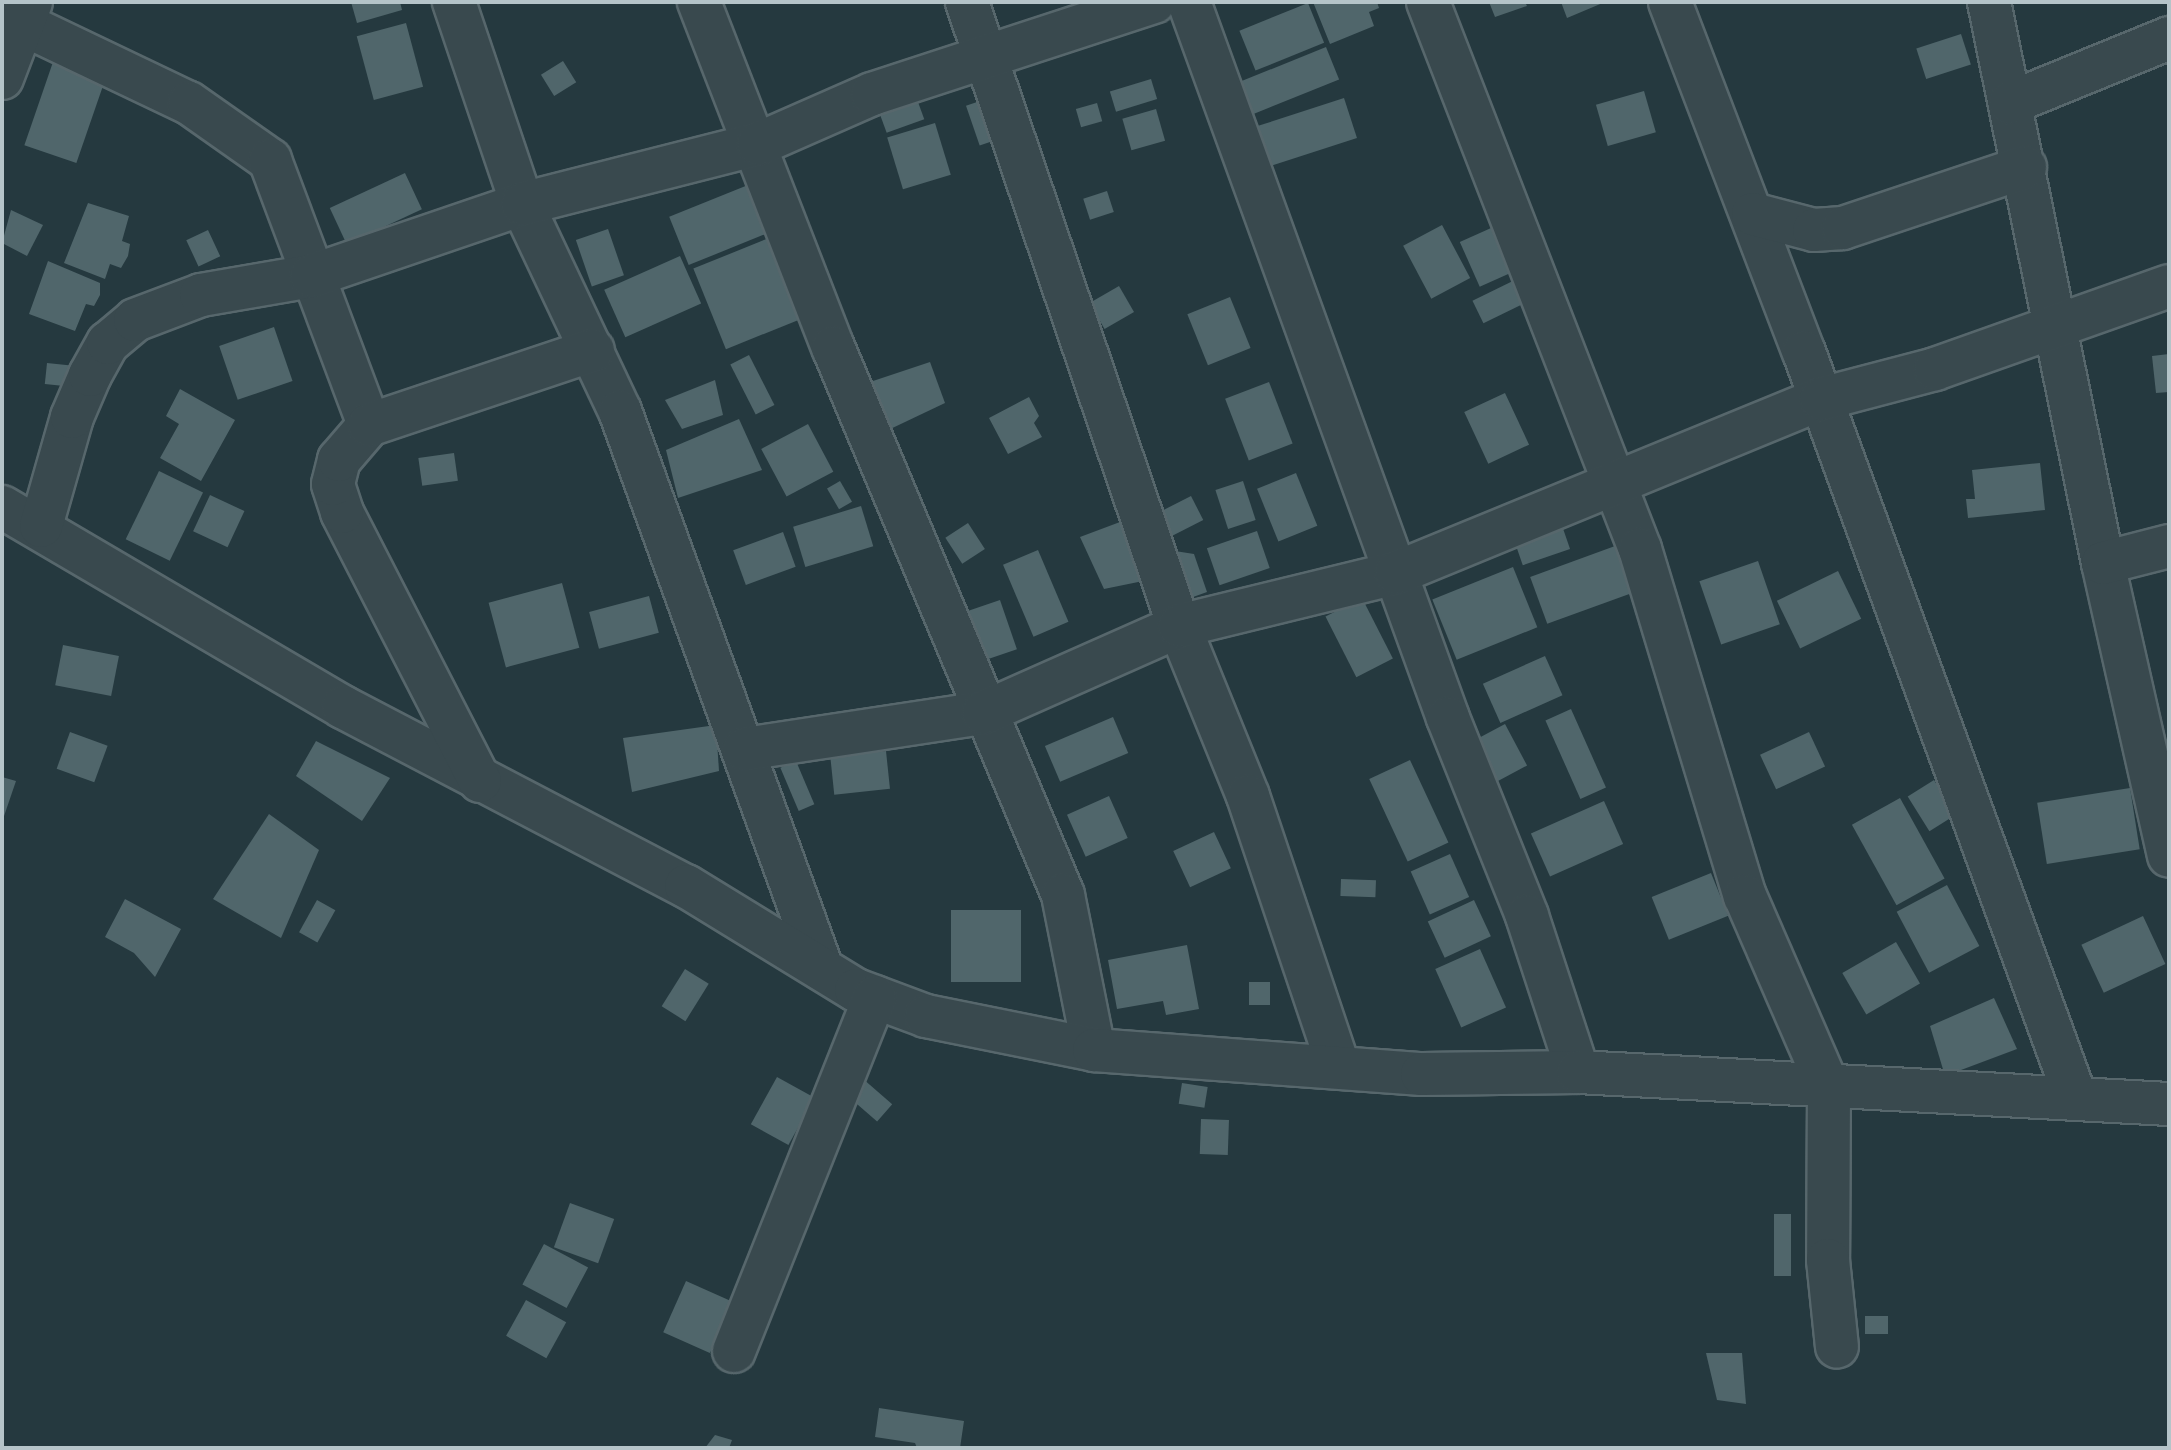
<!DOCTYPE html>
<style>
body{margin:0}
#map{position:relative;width:2171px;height:1450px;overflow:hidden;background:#25393f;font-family:Raleway,sans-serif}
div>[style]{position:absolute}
.building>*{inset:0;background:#50666b;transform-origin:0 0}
.roads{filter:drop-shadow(2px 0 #57676c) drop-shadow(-2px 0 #57676c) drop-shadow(0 2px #57676c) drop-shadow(0 -2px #57676c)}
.minor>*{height:42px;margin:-21px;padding:0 21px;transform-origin:21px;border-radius:21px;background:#39494e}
span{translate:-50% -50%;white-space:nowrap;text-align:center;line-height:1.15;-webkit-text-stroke:7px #1e2e34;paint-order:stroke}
.frame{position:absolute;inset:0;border:4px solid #b5c4c9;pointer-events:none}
</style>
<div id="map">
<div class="building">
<div style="clip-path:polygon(351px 2px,400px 2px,402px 10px,357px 23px)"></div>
<div style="clip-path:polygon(1313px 2px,1377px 2px,1379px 8px,1369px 12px,1374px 26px,1330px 44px)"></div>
<div style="clip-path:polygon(1489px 2px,1525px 2px,1527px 6px,1495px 17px)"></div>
<div style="clip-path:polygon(1561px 2px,1605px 2px,1567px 18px)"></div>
<div style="left:1308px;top:3px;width:43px;height:74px;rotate:68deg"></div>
<div style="left:406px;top:23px;width:66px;height:51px;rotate:75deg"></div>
<div style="left:1961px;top:34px;width:32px;height:47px;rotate:72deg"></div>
<div style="left:1326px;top:47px;width:35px;height:93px;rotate:68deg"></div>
<div style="left:563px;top:61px;width:25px;height:26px;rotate:58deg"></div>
<div style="left:53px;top:62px;width:55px;height:88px;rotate:19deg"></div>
<div style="left:1151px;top:79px;width:21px;height:43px;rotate:73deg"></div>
<div style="left:914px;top:91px;width:30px;height:40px;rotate:70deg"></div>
<div style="left:1644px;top:91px;width:43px;height:50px;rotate:74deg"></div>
<div style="left:1344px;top:98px;width:42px;height:91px;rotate:72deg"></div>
<div style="left:983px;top:100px;width:42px;height:18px;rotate:71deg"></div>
<div style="left:1097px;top:103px;width:19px;height:22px;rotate:74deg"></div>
<div style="left:1156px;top:109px;width:33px;height:35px;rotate:74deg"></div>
<div style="left:935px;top:123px;width:54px;height:50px;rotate:73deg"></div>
<div style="left:405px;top:173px;width:40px;height:83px;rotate:65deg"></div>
<div style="left:748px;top:185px;width:52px;height:85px;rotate:68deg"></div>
<div style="left:1107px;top:191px;width:22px;height:25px;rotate:72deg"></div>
<div style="clip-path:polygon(88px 203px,129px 216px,122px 241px,130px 244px,128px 256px,121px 268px,110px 264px,105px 279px,64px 263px)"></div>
<div style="clip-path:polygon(11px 210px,43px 225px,27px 256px,2px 243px)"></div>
<div style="left:1500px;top:224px;width:49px;height:44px;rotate:66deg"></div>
<div style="left:1442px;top:225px;width:60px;height:44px;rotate:62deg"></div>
<div style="left:608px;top:229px;width:49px;height:34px;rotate:71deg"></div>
<div style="left:208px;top:230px;width:29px;height:24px;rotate:65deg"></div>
<div style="left:774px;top:236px;width:87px;height:87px;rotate:68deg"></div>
<div style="left:680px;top:256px;width:52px;height:83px;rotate:66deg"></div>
<div style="clip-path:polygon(48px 261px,100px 283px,100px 295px,94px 306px,86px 304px,75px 331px,29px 314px)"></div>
<div style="left:1521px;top:277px;width:25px;height:54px;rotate:64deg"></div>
<div style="left:1119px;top:286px;width:30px;height:34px;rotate:60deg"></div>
<div style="left:1230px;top:297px;width:55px;height:46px;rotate:68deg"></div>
<div style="left:274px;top:327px;width:57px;height:58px;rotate:71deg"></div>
<div style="clip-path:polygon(2169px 354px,2169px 392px,2156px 393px,2152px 356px)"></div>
<div style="left:749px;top:355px;width:56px;height:21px;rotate:63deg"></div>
<div style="clip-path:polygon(930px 362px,945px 403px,884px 432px,864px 384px)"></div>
<div style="left:47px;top:363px;width:29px;height:21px;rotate:6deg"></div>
<div style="clip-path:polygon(715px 380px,723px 415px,682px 429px,665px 400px)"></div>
<div style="left:1269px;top:382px;width:66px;height:47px;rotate:69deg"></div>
<div style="clip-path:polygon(180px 389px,235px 420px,201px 481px,160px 458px,179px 424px,166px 416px)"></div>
<div style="left:1505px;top:393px;width:57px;height:45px;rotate:65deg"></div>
<div style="clip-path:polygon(1029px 397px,1039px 416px,1034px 423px,1042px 437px,1008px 454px,989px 418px)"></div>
<div style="clip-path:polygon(739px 419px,762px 470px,678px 498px,666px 450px)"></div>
<div style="left:808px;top:424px;width:54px;height:53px;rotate:62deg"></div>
<div style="left:454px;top:453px;width:28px;height:36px;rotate:82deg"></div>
<div style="clip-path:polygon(2040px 463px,2045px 510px,1968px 518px,1966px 499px,1975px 499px,1972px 470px)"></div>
<div style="left:159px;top:471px;width:49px;height:76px;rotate:26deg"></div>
<div style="left:1296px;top:473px;width:57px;height:42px;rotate:68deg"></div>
<div style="left:840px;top:481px;width:24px;height:15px;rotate:60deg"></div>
<div style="left:1243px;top:481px;width:41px;height:29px;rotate:72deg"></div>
<div style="left:210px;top:495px;width:38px;height:40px;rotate:25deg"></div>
<div style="left:1191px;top:496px;width:27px;height:38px;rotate:63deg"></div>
<div style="left:861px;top:506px;width:42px;height:71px;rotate:73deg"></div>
<div style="left:1558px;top:514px;width:37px;height:50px;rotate:71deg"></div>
<div style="clip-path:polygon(1128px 519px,1148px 580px,1104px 589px,1080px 537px)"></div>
<div style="left:968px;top:523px;width:31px;height:27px;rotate:57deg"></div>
<div style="left:1257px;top:531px;width:39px;height:53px;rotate:71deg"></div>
<div style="left:783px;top:532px;width:37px;height:53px;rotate:70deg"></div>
<div style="left:1626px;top:542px;width:50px;height:102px;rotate:70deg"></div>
<div style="left:1038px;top:550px;width:78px;height:38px;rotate:67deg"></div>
<div style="clip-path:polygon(1175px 551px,1194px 554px,1207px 592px,1182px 601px)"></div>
<div style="left:1758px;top:561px;width:67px;height:62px;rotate:71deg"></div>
<div style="left:1513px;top:567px;width:65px;height:87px;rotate:68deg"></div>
<div style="left:1838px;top:571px;width:53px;height:68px;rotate:64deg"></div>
<div style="left:562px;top:583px;width:67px;height:76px;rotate:75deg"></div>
<div style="left:649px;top:596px;width:38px;height:62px;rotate:75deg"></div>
<div style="left:1362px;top:598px;width:68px;height:41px;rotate:63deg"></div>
<div style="left:1000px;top:600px;width:52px;height:38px;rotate:71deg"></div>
<div style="left:63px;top:645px;width:57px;height:41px;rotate:11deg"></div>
<div style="left:1545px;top:656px;width:43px;height:68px;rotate:66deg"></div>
<div style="left:1571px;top:709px;width:86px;height:28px;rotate:66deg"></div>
<div style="left:1113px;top:717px;width:39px;height:74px;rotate:67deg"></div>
<div style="left:1505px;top:724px;width:47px;height:35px;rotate:62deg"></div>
<div style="clip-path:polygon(716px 725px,719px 771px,632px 792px,623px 738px)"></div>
<div style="left:70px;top:732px;width:40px;height:39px;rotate:20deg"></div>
<div style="left:1809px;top:732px;width:38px;height:54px;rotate:65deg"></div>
<div style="clip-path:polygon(316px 741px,390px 778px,362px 821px,296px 776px)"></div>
<div style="left:886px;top:751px;width:38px;height:56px;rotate:84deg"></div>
<div style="left:1410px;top:760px;width:91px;height:45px;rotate:65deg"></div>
<div style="left:796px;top:761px;width:47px;height:17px;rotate:67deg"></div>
<div style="clip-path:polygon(2px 777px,16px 781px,2px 822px)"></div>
<div style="left:1934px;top:780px;width:41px;height:31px;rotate:58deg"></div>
<div style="left:2130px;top:788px;width:62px;height:94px;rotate:81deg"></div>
<div style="left:1109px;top:796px;width:46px;height:46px;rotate:66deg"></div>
<div style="left:1900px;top:798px;width:92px;height:55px;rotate:61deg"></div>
<div style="left:1604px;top:801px;width:47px;height:80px;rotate:66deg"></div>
<div style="clip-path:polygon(269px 814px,319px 850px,281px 938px,213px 899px)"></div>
<div style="left:1214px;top:832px;width:40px;height:45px;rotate:65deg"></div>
<div style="left:1450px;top:854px;width:47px;height:43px;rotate:66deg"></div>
<div style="left:1711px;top:873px;width:46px;height:64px;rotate:68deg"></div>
<div style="left:1341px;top:879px;width:35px;height:17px;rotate:2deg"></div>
<div style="left:1947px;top:885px;width:69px;height:57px;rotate:62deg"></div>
<div style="clip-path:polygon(125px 899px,181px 929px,155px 977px,134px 953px,105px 937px)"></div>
<div style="left:317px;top:900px;width:21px;height:37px;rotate:29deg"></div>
<div style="left:1474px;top:900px;width:40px;height:51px;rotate:65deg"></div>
<div style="left:951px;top:910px;width:70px;height:72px"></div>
<div style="left:2143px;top:916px;width:53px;height:68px;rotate:65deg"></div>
<div style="left:1896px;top:942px;width:48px;height:62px;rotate:60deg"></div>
<div style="clip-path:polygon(1187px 945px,1199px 1009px,1166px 1015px,1163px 1001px,1117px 1009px,1108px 960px)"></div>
<div style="left:1480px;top:949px;width:64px;height:49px;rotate:66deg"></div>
<div style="left:685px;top:969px;width:28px;height:44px;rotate:32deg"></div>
<div style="left:1249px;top:982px;width:21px;height:23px"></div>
<div style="clip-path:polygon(1994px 998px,2017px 1049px,1945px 1076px,1930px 1026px)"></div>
<div style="left:777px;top:1077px;width:43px;height:54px;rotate:29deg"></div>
<div style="left:862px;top:1078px;width:40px;height:23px;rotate:41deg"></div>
<div style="left:1182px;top:1083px;width:26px;height:21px;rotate:9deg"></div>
<div style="left:1201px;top:1119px;width:28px;height:35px;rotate:2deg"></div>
<div style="left:570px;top:1203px;width:47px;height:47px;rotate:20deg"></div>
<div style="left:1774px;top:1214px;width:17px;height:62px"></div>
<div style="left:544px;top:1244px;width:50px;height:46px;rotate:28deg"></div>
<div style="left:686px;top:1281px;width:51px;height:56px;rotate:24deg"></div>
<div style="left:526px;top:1300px;width:46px;height:41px;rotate:29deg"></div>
<div style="left:1865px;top:1316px;width:23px;height:18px"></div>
<div style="clip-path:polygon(1706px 1353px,1742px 1353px,1746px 1404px,1717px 1400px)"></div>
<div style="clip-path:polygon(879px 1408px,964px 1421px,960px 1448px,917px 1448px,915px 1443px,875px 1437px)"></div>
<div style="clip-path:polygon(715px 1435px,732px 1440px,729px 1448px,705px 1448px)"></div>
</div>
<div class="roads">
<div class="minor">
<div style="left:454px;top:2px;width:213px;rotate:71.4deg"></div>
<div style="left:522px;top:204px;width:229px;rotate:64.7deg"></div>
<div style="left:620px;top:411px;width:593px;rotate:70.1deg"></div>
<div style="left:699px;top:2px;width:370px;rotate:68.8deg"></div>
<div style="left:833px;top:347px;width:594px;rotate:67.23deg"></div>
<div style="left:1063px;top:895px;width:158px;rotate:78.7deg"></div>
<div style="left:967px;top:2px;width:659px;rotate:71.24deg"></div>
<div style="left:1179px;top:626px;width:183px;rotate:67.9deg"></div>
<div style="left:1248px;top:796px;width:284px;rotate:71.5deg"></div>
<div style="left:1189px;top:2px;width:761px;rotate:70.11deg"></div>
<div style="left:1448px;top:718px;width:213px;rotate:68.2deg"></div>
<div style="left:1527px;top:916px;width:164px;rotate:71.9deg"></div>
<div style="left:1428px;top:2px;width:587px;rotate:68.82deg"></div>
<div style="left:1640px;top:549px;width:363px;rotate:73.2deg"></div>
<div style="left:1745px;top:896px;width:210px;rotate:66.5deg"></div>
<div style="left:1829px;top:1089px;width:171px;rotate:90.3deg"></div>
<div style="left:1828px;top:1260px;width:87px;rotate:84.1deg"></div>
<div style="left:1670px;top:2px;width:375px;rotate:69.1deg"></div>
<div style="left:1804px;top:352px;width:792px;rotate:69.99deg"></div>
<div style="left:1989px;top:2px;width:572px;rotate:78.51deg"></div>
<div style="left:2103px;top:563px;width:300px;rotate:77.3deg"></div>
<div style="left:2px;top:14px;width:207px;rotate:25.5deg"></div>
<div style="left:189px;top:103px;width:99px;rotate:35.1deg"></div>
<div style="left:270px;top:160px;width:283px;rotate:69.5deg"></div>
<div style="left:2px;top:78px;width:81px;rotate:-69.1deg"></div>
<div style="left:2010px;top:103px;width:172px;rotate:-22.2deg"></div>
<div style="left:1753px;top:214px;width:63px;rotate:14.7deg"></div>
<div style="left:1814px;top:230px;width:29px;rotate:-4deg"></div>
<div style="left:1843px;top:228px;width:192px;rotate:-18.5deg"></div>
<div style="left:2px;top:507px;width:395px;rotate:30.4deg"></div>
<div style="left:343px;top:707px;width:387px;rotate:27.6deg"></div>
<div style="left:686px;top:886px;width:199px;rotate:31.5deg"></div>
<div style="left:856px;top:990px;width:75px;rotate:20.4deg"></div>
<div style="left:926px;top:1016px;width:171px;rotate:11.4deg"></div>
<div style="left:1094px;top:1050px;width:329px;rotate:4.2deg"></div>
<div style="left:1422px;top:1074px;width:156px;rotate:-0.7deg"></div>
<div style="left:1578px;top:1072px;width:592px;rotate:3.1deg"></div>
<div style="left:41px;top:526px;width:113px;rotate:-74.1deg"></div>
<div style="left:72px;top:417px;width:46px;rotate:-66.8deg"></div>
<div style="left:90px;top:375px;width:37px;rotate:-61deg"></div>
<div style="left:108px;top:343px;width:35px;rotate:-40deg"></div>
<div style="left:135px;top:320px;width:71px;rotate:-20.7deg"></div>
<div style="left:201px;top:295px;width:112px;rotate:-9.8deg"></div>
<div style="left:311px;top:276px;width:223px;rotate:-18.8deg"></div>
<div style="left:522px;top:204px;width:244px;rotate:-14.3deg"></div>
<div style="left:758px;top:144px;width:124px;rotate:-23.7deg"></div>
<div style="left:872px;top:94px;width:297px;rotate:-18.1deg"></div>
<div style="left:2103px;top:563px;width:68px;rotate:-14.4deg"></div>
<div style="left:744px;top:749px;width:242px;rotate:-8.6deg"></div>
<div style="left:983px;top:713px;width:214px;rotate:-23.9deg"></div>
<div style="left:1179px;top:626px;width:223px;rotate:-13.7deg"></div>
<div style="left:1396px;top:573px;width:459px;rotate:-22.3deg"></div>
<div style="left:1821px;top:399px;width:118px;rotate:-14.7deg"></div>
<div style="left:1935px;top:369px;width:248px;rotate:-19.5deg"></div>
<div style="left:480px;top:781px;width:302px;rotate:-117.2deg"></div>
<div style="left:342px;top:512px;width:29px;rotate:-108deg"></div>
<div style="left:333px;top:484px;width:25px;rotate:-76deg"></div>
<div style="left:339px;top:460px;width:46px;rotate:-49.4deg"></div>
<div style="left:369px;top:425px;width:236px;rotate:-18.5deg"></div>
<div style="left:734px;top:1351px;width:381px;rotate:-68.3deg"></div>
</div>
</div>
<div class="frame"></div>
</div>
